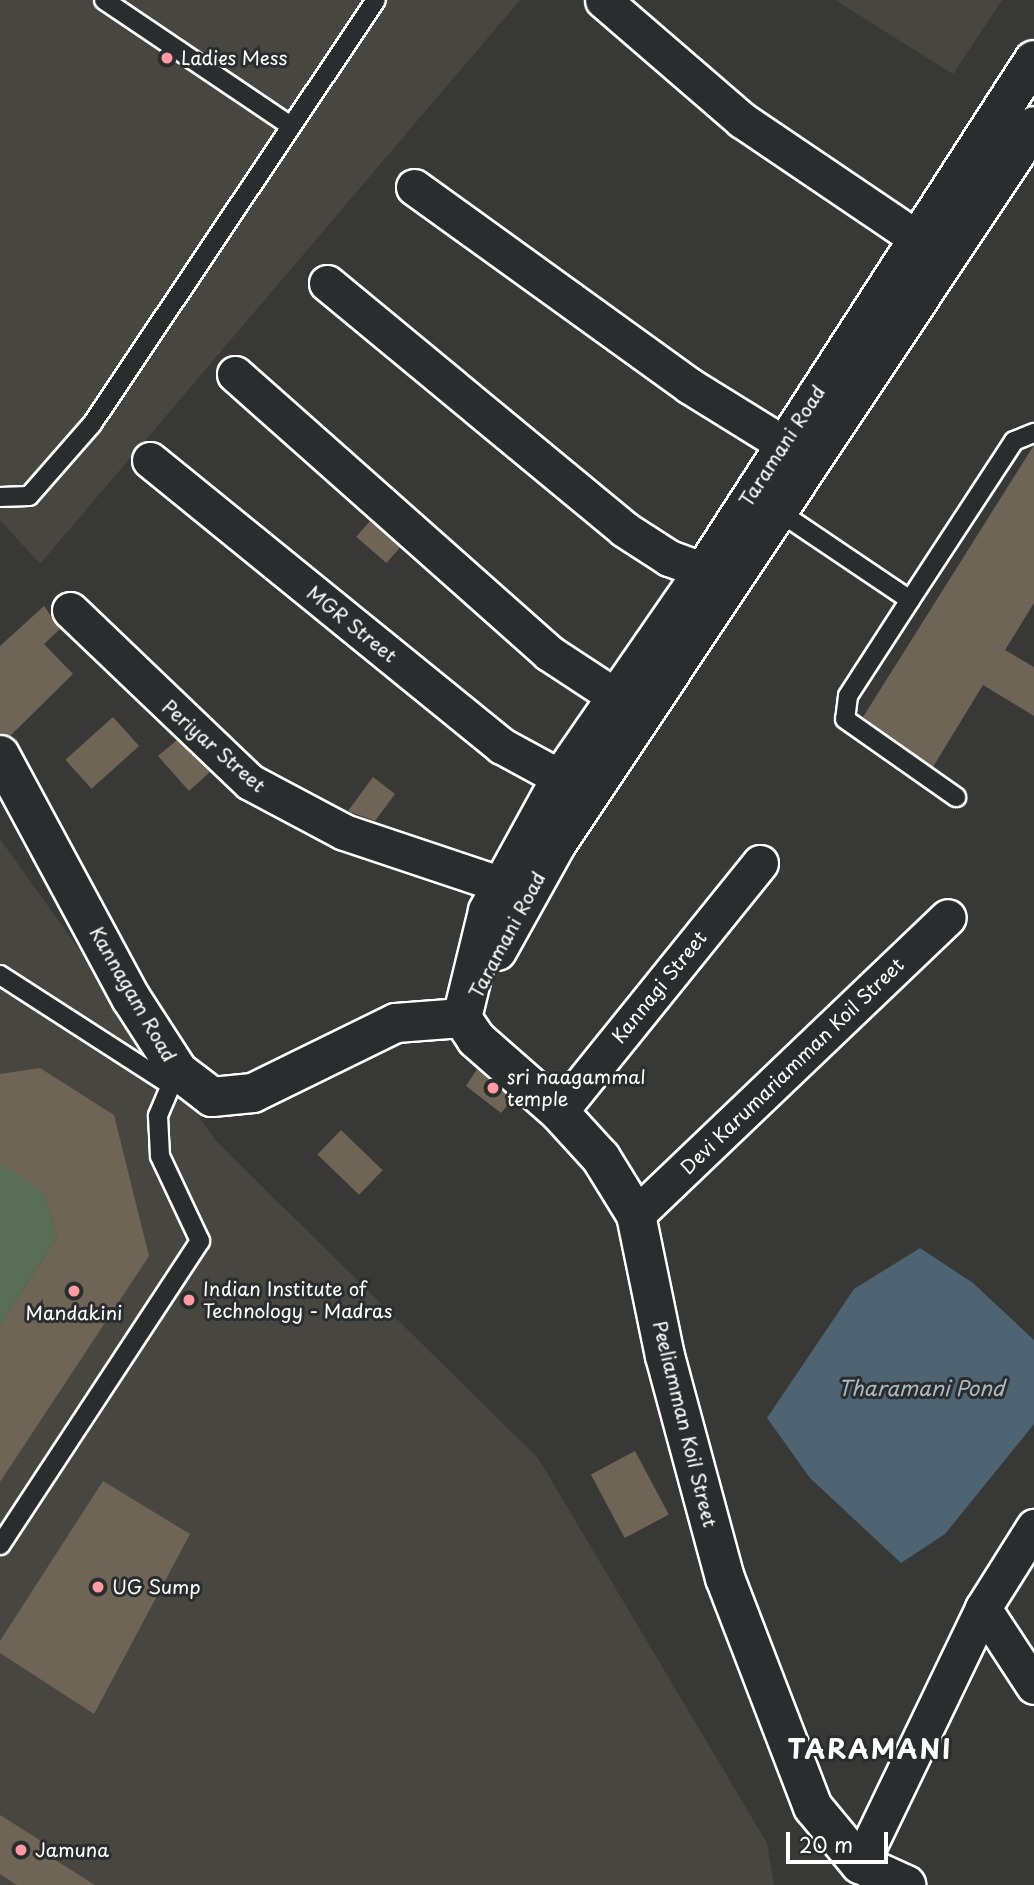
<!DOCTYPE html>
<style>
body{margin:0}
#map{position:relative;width:1034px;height:1885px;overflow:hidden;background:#383836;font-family:"Playpen Sans",sans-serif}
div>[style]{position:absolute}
.built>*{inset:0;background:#484640}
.green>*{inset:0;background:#5a6d57}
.water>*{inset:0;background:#4e6472}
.building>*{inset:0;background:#6e6556;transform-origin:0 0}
.roads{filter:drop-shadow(2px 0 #fff) drop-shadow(-2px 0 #fff) drop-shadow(0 2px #fff) drop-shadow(0 -2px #fff)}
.lane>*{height:18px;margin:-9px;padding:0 9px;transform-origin:9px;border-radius:9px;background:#2a2d2e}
.street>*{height:35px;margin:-17.5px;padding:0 17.5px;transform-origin:17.5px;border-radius:17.5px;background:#2a2d2e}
.secondary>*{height:38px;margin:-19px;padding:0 19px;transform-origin:19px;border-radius:19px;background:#2a2d2e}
.dots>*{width:19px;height:19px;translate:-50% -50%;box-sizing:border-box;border:4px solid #2a2d2e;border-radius:50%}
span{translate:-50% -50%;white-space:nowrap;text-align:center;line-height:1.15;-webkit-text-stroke:6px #2a2d2e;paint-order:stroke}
.poi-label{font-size:19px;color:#fff}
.left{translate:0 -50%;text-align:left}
.street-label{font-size:19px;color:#fff}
.water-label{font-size:21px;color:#afb9c0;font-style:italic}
.district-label{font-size:26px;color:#fff;font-weight:700;letter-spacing:2px}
.scale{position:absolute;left:786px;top:1832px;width:102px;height:32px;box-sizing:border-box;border:4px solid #fff;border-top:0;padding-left:9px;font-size:21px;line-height:24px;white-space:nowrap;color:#fff;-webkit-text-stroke:5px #2a2d2e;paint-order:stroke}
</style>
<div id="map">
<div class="built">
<div style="clip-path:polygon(0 0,520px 0,40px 564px,0 520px)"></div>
<div style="clip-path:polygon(835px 0,1002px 0,953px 74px)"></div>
<div style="clip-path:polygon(0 839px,217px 1142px,538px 1458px,767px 1843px,774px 1885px,0 1885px)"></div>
</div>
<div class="green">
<div style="clip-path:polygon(0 1159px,38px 1168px,57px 1238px,0 1325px)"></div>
</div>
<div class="water">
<div style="clip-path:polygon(920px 1248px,973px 1283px,1034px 1340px,1034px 1424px,945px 1534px,901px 1563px,810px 1478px,767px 1418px,854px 1289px)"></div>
</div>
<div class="building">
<div style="clip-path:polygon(1034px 445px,1034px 603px,1005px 650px,1034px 667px,1034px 716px,983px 685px,933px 767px,863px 717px)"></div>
<div style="left:370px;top:521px;width:40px;height:21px;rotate:41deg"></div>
<div style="clip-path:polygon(44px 606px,60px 629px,44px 644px,73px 674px,10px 736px,0 733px,0 646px)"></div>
<div style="left:113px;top:717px;width:39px;height:64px;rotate:48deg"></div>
<div style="clip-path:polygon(177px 740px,210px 772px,189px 791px,158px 756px)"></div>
<div style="clip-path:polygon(373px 777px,395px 794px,375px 821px,348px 811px)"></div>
<div style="clip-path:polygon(40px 1068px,114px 1115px,149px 1256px,0 1482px,0 1325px,57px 1238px,45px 1194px,0 1163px,0 1074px)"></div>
<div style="clip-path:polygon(477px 1069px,512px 1100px,501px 1113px,466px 1086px)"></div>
<div style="left:341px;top:1130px;width:58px;height:34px;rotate:44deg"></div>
<div style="left:635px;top:1451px;width:72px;height:50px;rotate:62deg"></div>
<div style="clip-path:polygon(103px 1481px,190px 1534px,94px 1714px,0 1653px,0 1641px)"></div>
<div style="clip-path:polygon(0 1815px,46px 1844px,41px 1851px,95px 1885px,17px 1885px,0 1874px)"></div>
</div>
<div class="roads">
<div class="lane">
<div style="left:104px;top:0;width:225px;rotate:34deg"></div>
<div style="left:0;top:497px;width:29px;rotate:-2deg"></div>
<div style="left:29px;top:496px;width:96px;rotate:-48.8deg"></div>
<div style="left:92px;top:424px;width:510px;rotate:-56.19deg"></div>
<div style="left:778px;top:511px;width:159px;rotate:34deg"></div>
<div style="left:910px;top:600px;width:114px;rotate:122.9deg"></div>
<div style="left:848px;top:696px;width:23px;rotate:97deg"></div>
<div style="left:845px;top:719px;width:136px;rotate:35.1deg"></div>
<div style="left:910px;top:600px;width:190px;rotate:-56.8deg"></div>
<div style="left:1014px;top:441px;width:22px;rotate:-22deg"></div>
<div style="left:0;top:975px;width:203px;rotate:32.8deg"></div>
<div style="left:171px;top:1085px;width:34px;rotate:113deg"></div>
<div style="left:158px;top:1116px;width:40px;rotate:87.1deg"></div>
<div style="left:160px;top:1156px;width:94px;rotate:64.8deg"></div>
<div style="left:200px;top:1241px;width:364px;rotate:123.3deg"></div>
</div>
<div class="street">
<div style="left:603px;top:0;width:184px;rotate:40.8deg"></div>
<div style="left:742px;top:120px;width:214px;rotate:34.1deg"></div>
<div style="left:414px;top:187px;width:340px;rotate:35.8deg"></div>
<div style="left:690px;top:386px;width:108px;rotate:31.8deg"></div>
<div style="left:327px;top:283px;width:386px;rotate:39.6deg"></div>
<div style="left:624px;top:529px;width:54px;rotate:32.8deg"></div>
<div style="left:669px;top:558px;width:37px;rotate:20deg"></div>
<div style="left:235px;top:374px;width:420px;rotate:41.6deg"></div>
<div style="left:549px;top:653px;width:84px;rotate:33.3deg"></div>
<div style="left:150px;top:460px;width:454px;rotate:39.1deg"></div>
<div style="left:502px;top:746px;width:67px;rotate:28.5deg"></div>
<div style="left:70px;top:610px;width:249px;rotate:43.7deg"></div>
<div style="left:250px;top:782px;width:106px;rotate:28deg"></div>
<div style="left:344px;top:832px;width:167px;rotate:18.5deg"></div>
<div style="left:559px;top:1112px;width:320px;rotate:-51.1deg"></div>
<div style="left:636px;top:1215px;width:431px;rotate:-43.7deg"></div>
<div style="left:983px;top:1608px;width:93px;rotate:56.8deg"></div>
<div style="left:860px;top:1864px;width:284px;rotate:-64.3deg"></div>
<div style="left:983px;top:1608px;width:96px;rotate:-57.8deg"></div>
</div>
<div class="secondary">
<div style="left:0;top:755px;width:276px;rotate:61.7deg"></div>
<div style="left:131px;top:998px;width:87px;rotate:57.2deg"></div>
<div style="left:178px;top:1071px;width:43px;rotate:37.4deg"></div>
<div style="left:212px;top:1097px;width:41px;rotate:-5.6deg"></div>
<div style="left:253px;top:1093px;width:159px;rotate:-26.1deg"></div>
<div style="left:396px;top:1023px;width:66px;rotate:-4.3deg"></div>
<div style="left:497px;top:951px;width:121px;rotate:-60.9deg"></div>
<div style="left:556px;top:845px;width:863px;rotate:-56.38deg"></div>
<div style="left:462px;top:1018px;width:110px;rotate:-76.3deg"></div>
<div style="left:488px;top:911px;width:152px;rotate:-61.2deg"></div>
<div style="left:561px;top:778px;width:252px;rotate:-55.4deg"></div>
<div style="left:704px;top:571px;width:608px;rotate:-57.15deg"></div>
<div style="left:462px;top:1018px;width:25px;rotate:56deg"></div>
<div style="left:476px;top:1039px;width:111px;rotate:41.3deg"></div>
<div style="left:559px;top:1112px;width:62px;rotate:47.6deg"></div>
<div style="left:601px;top:1158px;width:67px;rotate:58.4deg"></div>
<div style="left:636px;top:1215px;width:144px;rotate:78.4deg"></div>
<div style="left:665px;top:1356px;width:230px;rotate:74.9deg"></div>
<div style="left:725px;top:1578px;width:245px;rotate:69deg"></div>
<div style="left:813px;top:1807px;width:74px;rotate:50.5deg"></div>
<div style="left:860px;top:1864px;width:51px;rotate:24.5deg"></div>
</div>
</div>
<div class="dots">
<div style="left:167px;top:58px;background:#ff9aa2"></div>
<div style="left:493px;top:1088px;background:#ff9aa2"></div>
<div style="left:74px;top:1291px;background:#ff9aa2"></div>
<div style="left:189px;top:1300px;background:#ff9aa2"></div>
<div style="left:98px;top:1587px;background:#ff9aa2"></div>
<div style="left:21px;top:1850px;background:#ff9aa2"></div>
</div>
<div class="poi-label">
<span class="left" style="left:181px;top:58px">Ladies Mess</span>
<span class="left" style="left:507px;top:1088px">sri naagammal<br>temple</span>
<span class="left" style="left:203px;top:1300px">Indian Institute of<br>Technology - Madras</span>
<span style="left:74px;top:1313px">Mandakini</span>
<span class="left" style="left:112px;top:1587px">UG Sump</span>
<span class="left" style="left:35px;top:1850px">Jamuna</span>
</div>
<div class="street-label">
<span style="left:782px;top:446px;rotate:-57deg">Taramani Road</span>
<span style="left:352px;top:624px;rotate:39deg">MGR Street</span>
<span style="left:214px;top:746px;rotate:41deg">Periyar Street</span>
<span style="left:507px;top:935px;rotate:-62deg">Taramani Road</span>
<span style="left:659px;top:987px;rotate:-51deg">Kannagi Street</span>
<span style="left:133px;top:994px;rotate:60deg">Kannagam Road</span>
<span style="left:792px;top:1066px;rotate:-44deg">Devi Karumariamman Koil Street</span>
<span style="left:685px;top:1424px;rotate:76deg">Peeliamman Koil Street</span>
</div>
<div class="water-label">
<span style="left:921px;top:1387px">Tharamani Pond</span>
</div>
<div class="district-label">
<span style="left:870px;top:1749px">TARAMANI</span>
</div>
<div class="scale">20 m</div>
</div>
